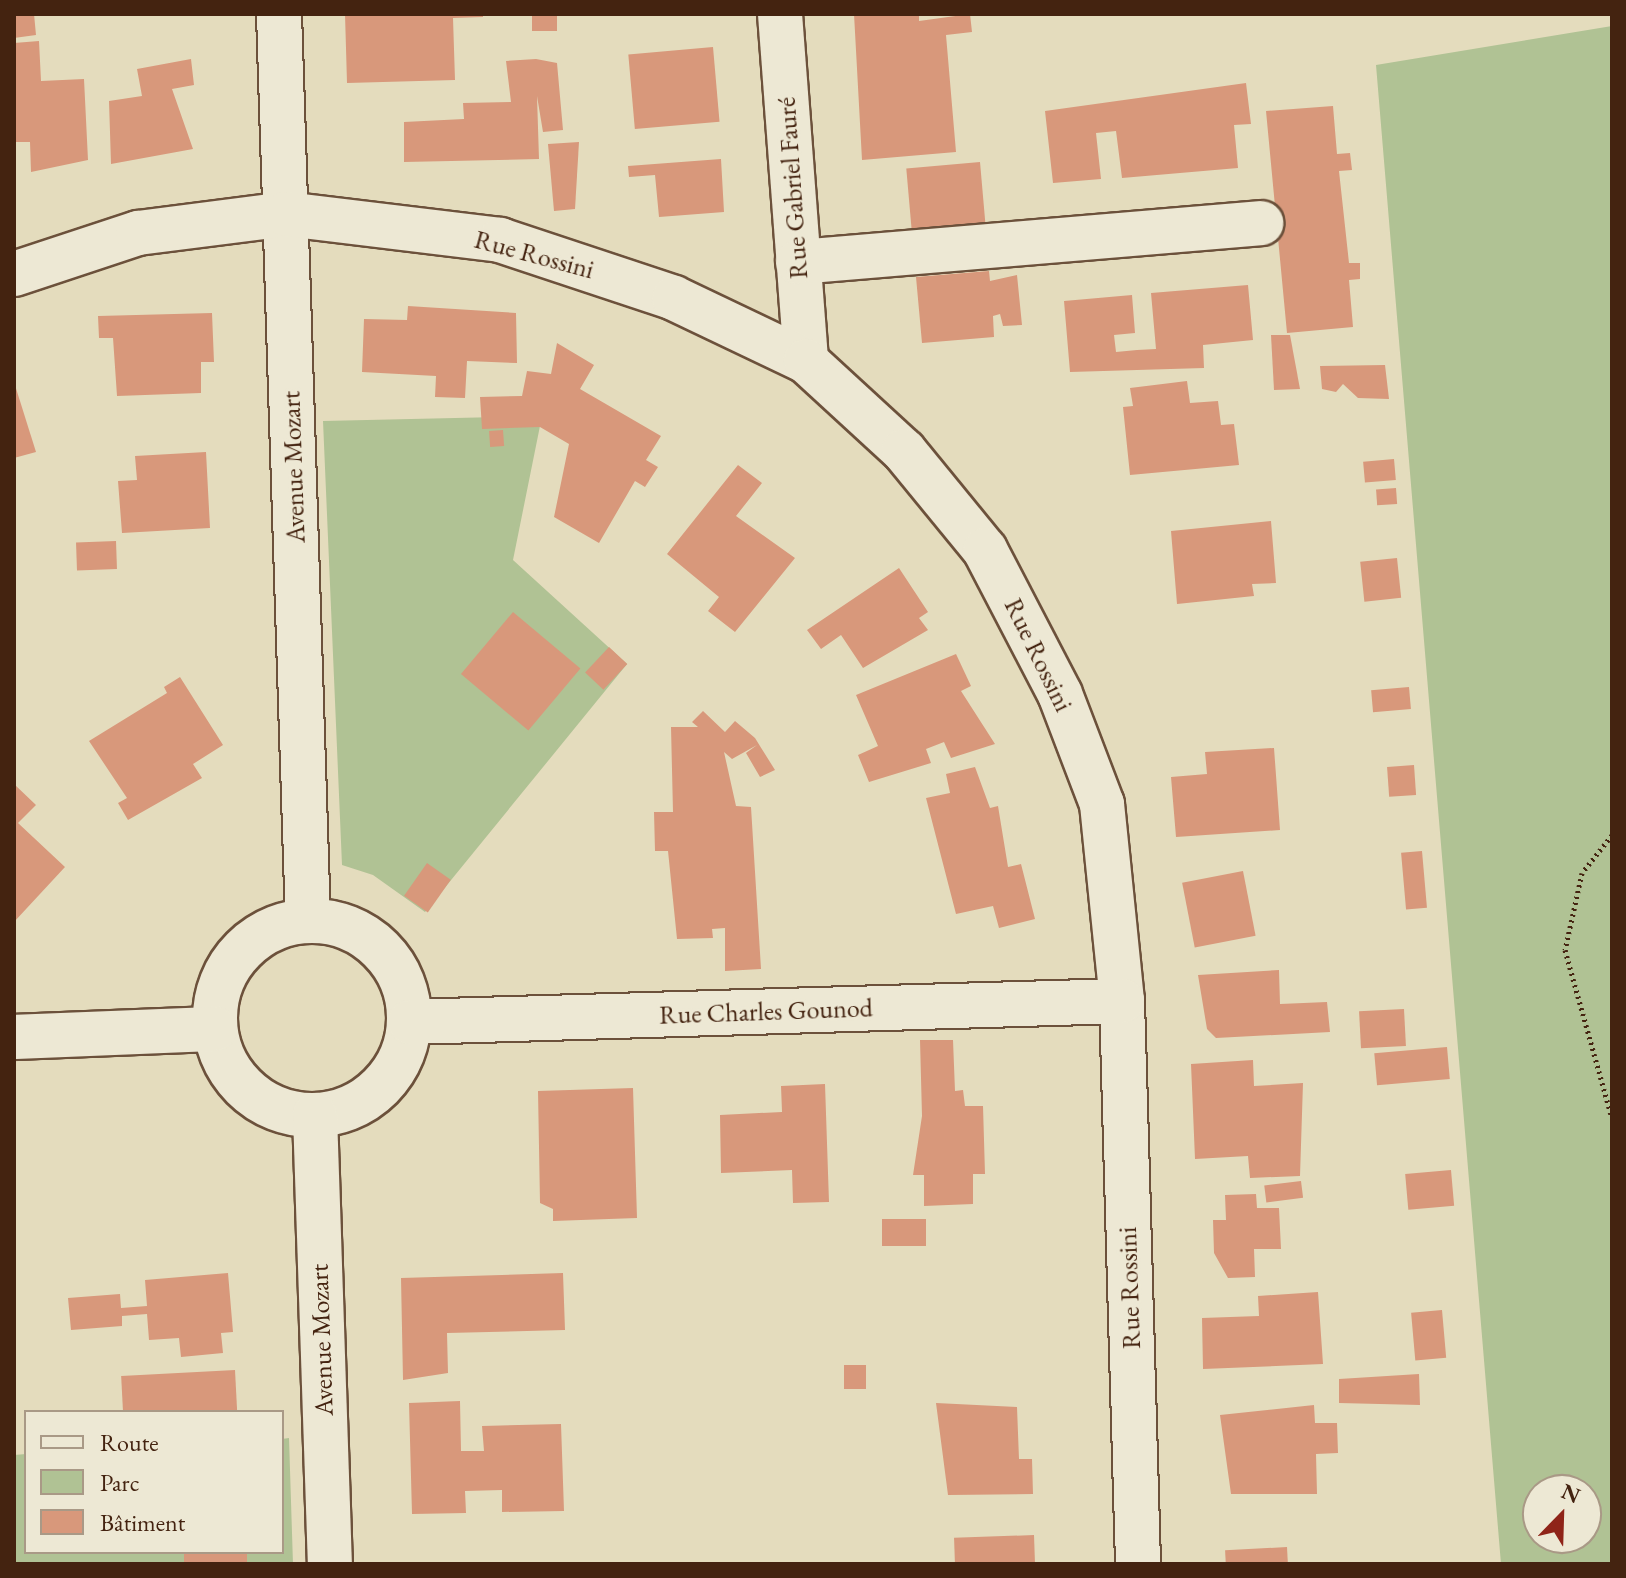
<!DOCTYPE html>
<meta charset="utf-8">
<style>
body{margin:0}
#map{position:relative;width:1626px;height:1578px;overflow:hidden;background:#e4dcbd;font-family:"EB Garamond",serif}
div>[style]{position:absolute}
.green>*{inset:0;background:#b0c294}
.building>*{inset:0;background:#d8987b;transform-origin:0 0}
.path>*{height:5px;margin-top:-2.5px;transform-origin:0;background:repeating-linear-gradient(90deg,#442310 0 2px,transparent 0 6px)}
.roads{filter:drop-shadow(2px 0 #6c513b) drop-shadow(-2px 0 #6c513b) drop-shadow(0 2px #6c513b) drop-shadow(0 -2px #6c513b)}
.street>*{height:44px;margin:-22px;padding:0 22px;transform-origin:22px;border-radius:22px;background:#ede8d4}
.street>.ring{margin:-22px;padding:0;box-sizing:content-box;background:none;border:44px solid #ede8d4;border-radius:50%}
span{translate:-50% -50%;white-space:nowrap;text-align:center;line-height:1.15;-webkit-text-stroke:6px #ede8d4;paint-order:stroke}
.street-label{font-size:26px;color:#442310}
.frame{position:absolute;inset:0;border:16px solid #442310;pointer-events:none}
.legend{position:absolute;left:24px;top:1410px;width:260px;height:144px;box-sizing:border-box;background:#ede8d4;border:2px solid #a99986;margin:0;padding:10px 14px;list-style:none;font-size:24px;color:#442310}
.legend li{display:flex;align-items:center;gap:16px;height:40px}
.legend b{width:40px;border:2px solid #a99986}
.north{position:absolute;left:1522px;top:1474px;width:80px;height:80px;box-sizing:border-box;background:#ede8d4;border:2px solid #a99986;border-radius:50%;rotate:23deg;font-size:22px;font-weight:700;line-height:32px;text-align:center;color:#442310}
.north::after{content:'';display:block;margin:auto;width:28px;height:36px;background:#8f2418;clip-path:polygon(50% 0,100% 100%,50% 72%,0 100%)}
</style>
<div id="map">
<div class="green">
<div style="clip-path:polygon(evenodd,1612px 26px,1612px 1564px,1501px 1564px,1376px 65px,1612px 26px,1538px 1490px,1586px 1490px,1586px 1538px,1538px 1538px,1538px 1490px)"></div>
<div style="clip-path:polygon(542px 416px,513px 560px,627px 664px,425px 912px,373px 875px,342px 865px,323px 421px)"></div>
<div style="clip-path:polygon(289px 1438px,293px 1564px,14px 1564px,14px 1455px,26px 1454px,26px 1552px,282px 1552px,282px 1439px)"></div>
</div>
<div class="building">
<div style="clip-path:polygon(14px 14px,34px 14px,36px 35px,14px 38px)"></div>
<div style="clip-path:polygon(345px 14px,483px 14px,483px 17px,453px 18px,455px 80px,347px 83px)"></div>
<div style="left:532px;top:14px;width:25px;height:17px"></div>
<div style="clip-path:polygon(854px 14px,919px 14px,919px 21px,970px 14px,972px 32px,946px 35px,956px 152px,862px 160px)"></div>
<div style="clip-path:polygon(39px 41px,41px 81px,84px 79px,88px 160px,31px 172px,30px 142px,14px 142px,14px 43px)"></div>
<div style="left:713px;top:47px;width:75px;height:85px;rotate:85deg"></div>
<div style="clip-path:polygon(191px 59px,194px 85px,172px 89px,193px 149px,111px 164px,109px 101px,142px 96px,137px 69px)"></div>
<div style="clip-path:polygon(536px 59px,557px 63px,563px 130px,543px 132px,537px 96px,539px 159px,404px 162px,404px 122px,464px 119px,463px 103px,511px 102px,506px 61px)"></div>
<div style="clip-path:polygon(1246px 83px,1251px 124px,1234px 125px,1238px 168px,1122px 178px,1116px 131px,1096px 133px,1101px 179px,1053px 183px,1045px 111px)"></div>
<div style="clip-path:polygon(1333px 106px,1337px 154px,1350px 153px,1352px 170px,1339px 171px,1349px 263px,1360px 263px,1360px 279px,1349px 280px,1353px 327px,1287px 333px,1266px 111px)"></div>
<div style="clip-path:polygon(579px 142px,575px 209px,554px 211px,548px 144px)"></div>
<div style="clip-path:polygon(721px 159px,724px 212px,659px 217px,655px 175px,629px 177px,628px 166px)"></div>
<div style="left:980px;top:162px;width:66px;height:74px;rotate:85deg"></div>
<div style="clip-path:polygon(989px 271px,990px 281px,1017px 275px,1022px 325px,1003px 326px,1000px 314px,993px 316px,994px 337px,922px 343px,916px 277px)"></div>
<div style="clip-path:polygon(1248px 285px,1253px 340px,1203px 345px,1204px 368px,1070px 372px,1064px 301px,1132px 295px,1135px 333px,1114px 335px,1116px 352px,1137px 350px,1156px 349px,1151px 293px)"></div>
<div style="clip-path:polygon(408px 306px,516px 313px,517px 363px,467px 361px,465px 398px,435px 397px,436px 376px,362px 372px,364px 319px,407px 320px)"></div>
<div style="clip-path:polygon(212px 313px,214px 362px,201px 362px,201px 393px,117px 396px,113px 338px,99px 338px,98px 316px)"></div>
<div style="clip-path:polygon(1271px 335px,1290px 335px,1300px 389px,1274px 390px)"></div>
<div style="clip-path:polygon(557px 343px,594px 365px,580px 389px,661px 436px,646px 460px,658px 467px,645px 487px,635px 481px,599px 543px,554px 517px,569px 444px,540px 427px,482px 429px,480px 397px,522px 396px,527px 371px,551px 374px)"></div>
<div style="clip-path:polygon(1385px 365px,1389px 399px,1358px 398px,1343px 384px,1336px 392px,1322px 389px,1320px 366px)"></div>
<div style="clip-path:polygon(1187px 381px,1190px 403px,1218px 401px,1221px 425px,1234px 424px,1239px 465px,1130px 475px,1123px 407px,1133px 406px,1130px 388px)"></div>
<div style="clip-path:polygon(14px 382px,36px 452px,14px 458px)"></div>
<div style="left:503px;top:430px;width:16px;height:14px;rotate:86deg"></div>
<div style="clip-path:polygon(206px 452px,210px 528px,122px 533px,118px 481px,137px 480px,135px 456px)"></div>
<div style="left:1394px;top:459px;width:21px;height:31px;rotate:85deg"></div>
<div style="clip-path:polygon(738px 465px,762px 483px,736px 516px,795px 558px,735px 632px,708px 611px,719px 597px,667px 554px)"></div>
<div style="left:1396px;top:488px;width:16px;height:20px;rotate:86deg"></div>
<div style="clip-path:polygon(1271px 521px,1276px 583px,1252px 584px,1254px 596px,1177px 604px,1171px 531px)"></div>
<div style="left:116px;top:541px;width:28px;height:40px;rotate:88deg"></div>
<div style="left:1397px;top:558px;width:40px;height:37px;rotate:84deg"></div>
<div style="clip-path:polygon(899px 568px,928px 612px,919px 618px,928px 630px,863px 668px,841px 635px,821px 649px,807px 630px)"></div>
<div style="left:513px;top:612px;width:88px;height:81px;rotate:40deg"></div>
<div style="left:609px;top:647px;width:25px;height:35px;rotate:43deg"></div>
<div style="clip-path:polygon(956px 654px,971px 686px,961px 691px,995px 744px,951px 758px,944px 742px,926px 749px,931px 763px,869px 782px,858px 755px,878px 746px,856px 695px)"></div>
<div style="clip-path:polygon(180px 677px,223px 745px,193px 764px,202px 778px,128px 820px,118px 803px,127px 798px,89px 741px,167px 693px,164px 687px)"></div>
<div style="left:1409px;top:687px;width:22px;height:38px;rotate:85deg"></div>
<div style="clip-path:polygon(703px 711px,725px 732px,735px 721px,755px 738px,775px 770px,760px 777px,746px 753px,757px 745px,732px 759px,724px 752px,736px 806px,751px 807px,761px 969px,725px 971px,725px 928px,712px 929px,713px 938px,677px 939px,668px 851px,655px 851px,654px 812px,673px 812px,671px 727px,698px 727px,692px 722px)"></div>
<div style="clip-path:polygon(1274px 748px,1280px 830px,1176px 837px,1171px 777px,1207px 774px,1205px 752px)"></div>
<div style="left:1414px;top:765px;width:30px;height:27px;rotate:86deg"></div>
<div style="clip-path:polygon(975px 767px,990px 808px,998px 806px,1008px 867px,1021px 864px,1035px 919px,999px 928px,993px 906px,956px 914px,926px 798px,950px 793px,946px 774px)"></div>
<div style="clip-path:polygon(14px 784px,36px 805px,18px 823px,65px 867px,14px 922px)"></div>
<div style="left:1422px;top:851px;width:57px;height:21px;rotate:85deg"></div>
<div style="left:427px;top:863px;width:29px;height:40px;rotate:35deg"></div>
<div style="left:1243px;top:871px;width:66px;height:62px;rotate:79deg"></div>
<div style="clip-path:polygon(1279px 970px,1280px 1004px,1327px 1002px,1330px 1032px,1216px 1038px,1207px 1029px,1198px 975px)"></div>
<div style="left:1404px;top:1009px;width:37px;height:45px;rotate:87deg"></div>
<div style="clip-path:polygon(920px 1040px,953px 1040px,955px 1091px,963px 1090px,965px 1106px,983px 1106px,985px 1174px,973px 1174px,973px 1204px,924px 1206px,924px 1175px,913px 1175px,922px 1116px)"></div>
<div style="left:1447px;top:1047px;width:32px;height:73px;rotate:85deg"></div>
<div style="clip-path:polygon(1253px 1060px,1254px 1086px,1303px 1083px,1300px 1176px,1250px 1178px,1248px 1156px,1195px 1159px,1191px 1064px)"></div>
<div style="clip-path:polygon(825px 1084px,829px 1202px,793px 1203px,792px 1170px,721px 1173px,720px 1115px,782px 1112px,781px 1086px)"></div>
<div style="clip-path:polygon(633px 1088px,637px 1218px,553px 1221px,553px 1209px,540px 1203px,538px 1091px)"></div>
<div style="left:1451px;top:1170px;width:36px;height:46px;rotate:85deg"></div>
<div style="left:1301px;top:1181px;width:17px;height:37px;rotate:83deg"></div>
<div style="clip-path:polygon(1256px 1194px,1257px 1208px,1279px 1208px,1281px 1249px,1254px 1249px,1255px 1277px,1228px 1278px,1214px 1253px,1213px 1220px,1226px 1220px,1225px 1195px)"></div>
<div style="left:926px;top:1219px;width:27px;height:44px;rotate:90deg"></div>
<div style="clip-path:polygon(228px 1273px,233px 1332px,221px 1333px,223px 1353px,181px 1357px,179px 1338px,149px 1340px,147px 1314px,122px 1316px,122px 1326px,71px 1330px,68px 1298px,120px 1294px,121px 1308px,147px 1306px,145px 1280px)"></div>
<div style="clip-path:polygon(563px 1273px,565px 1330px,447px 1333px,448px 1373px,403px 1380px,401px 1278px)"></div>
<div style="clip-path:polygon(1318px 1292px,1323px 1364px,1203px 1369px,1202px 1318px,1259px 1316px,1258px 1296px)"></div>
<div style="left:1442px;top:1310px;width:48px;height:31px;rotate:85deg"></div>
<div style="left:844px;top:1365px;width:22px;height:24px"></div>
<div style="left:235px;top:1370px;width:42px;height:114px;rotate:87deg"></div>
<div style="clip-path:polygon(1419px 1374px,1420px 1405px,1339px 1403px,1339px 1379px)"></div>
<div style="clip-path:polygon(460px 1401px,461px 1451px,484px 1451px,482px 1426px,561px 1424px,564px 1511px,502px 1512px,502px 1490px,465px 1491px,466px 1513px,412px 1514px,409px 1403px)"></div>
<div style="clip-path:polygon(936px 1403px,1017px 1407px,1019px 1459px,1032px 1459px,1033px 1494px,948px 1495px)"></div>
<div style="clip-path:polygon(1314px 1405px,1315px 1423px,1337px 1423px,1338px 1453px,1316px 1454px,1317px 1494px,1231px 1494px,1220px 1415px)"></div>
<div style="left:1034px;top:1535px;width:29px;height:80px;rotate:88deg"></div>
<div style="left:1287px;top:1547px;width:17px;height:62px;rotate:87deg"></div>
<div style="left:184px;top:1552px;width:63px;height:12px"></div>
</div>
<div class="path">
<div style="left:1612px;top:835px;width:48px;rotate:128.3deg"></div>
<div style="left:1582px;top:873px;width:79px;rotate:102.4deg"></div>
<div style="left:1565px;top:950px;width:174px;rotate:74.4deg"></div>
</div>
<div class="roads">
<div class="street">
<div style="left:279px;top:14px;width:906px;rotate:88.17deg"></div>
<div style="left:780px;top:14px;width:348px;rotate:85.7deg"></div>
<div style="left:798px;top:262px;width:465px;rotate:-4.8deg"></div>
<div style="left:14px;top:274px;width:131px;rotate:-18.3deg"></div>
<div style="left:138px;top:233px;width:149px;rotate:-7.3deg"></div>
<div style="left:286px;top:214px;width:216px;rotate:6.9deg"></div>
<div style="left:500px;top:240px;width:183px;rotate:18.4deg"></div>
<div style="left:674px;top:298px;width:146px;rotate:25.5deg"></div>
<div style="left:806px;top:361px;width:133px;rotate:42.6deg"></div>
<div style="left:904px;top:451px;width:128px;rotate:50.7deg"></div>
<div style="left:985px;top:550px;width:162px;rotate:62.5deg"></div>
<div style="left:1060px;top:694px;width:118px;rotate:69.1deg"></div>
<div style="left:1102px;top:804px;width:198px;rotate:84.2deg"></div>
<div style="left:1122px;top:1001px;width:563px;rotate:88.37deg"></div>
<div class="ring" style="left:215px;top:921px;width:150px;height:150px"></div>
<div style="left:410px;top:1022px;width:712px;rotate:-1.69deg"></div>
<div style="left:14px;top:1037px;width:201px;rotate:-2.3deg"></div>
<div style="left:315px;top:1115px;width:449px;rotate:88.1deg"></div>
</div>
</div>
<div class="street-label">
<span style="left:793px;top:188px;rotate:-94deg">Rue Gabriel Fauré</span>
<span style="left:534px;top:255px;rotate:15deg">Rue Rossini</span>
<span style="left:294px;top:467px;rotate:-92deg">Avenue Mozart</span>
<span style="left:1038px;top:655px;rotate:64deg">Rue Rossini</span>
<span style="left:766px;top:1012px;rotate:-2deg">Rue Charles Gounod</span>
<span style="left:1130px;top:1288px;rotate:-92deg">Rue Rossini</span>
<span style="left:322px;top:1340px;rotate:-92deg">Avenue Mozart</span>
</div>
<div class="frame"></div>
<ul class="legend">
<li><b style="height:10px;background:#ede8d4"></b>Route</li>
<li><b style="height:22px;background:#b0c294"></b>Parc</li>
<li><b style="height:22px;background:#d8987b"></b>Bâtiment</li>
</ul>
<div class="north">N</div>
</div>
